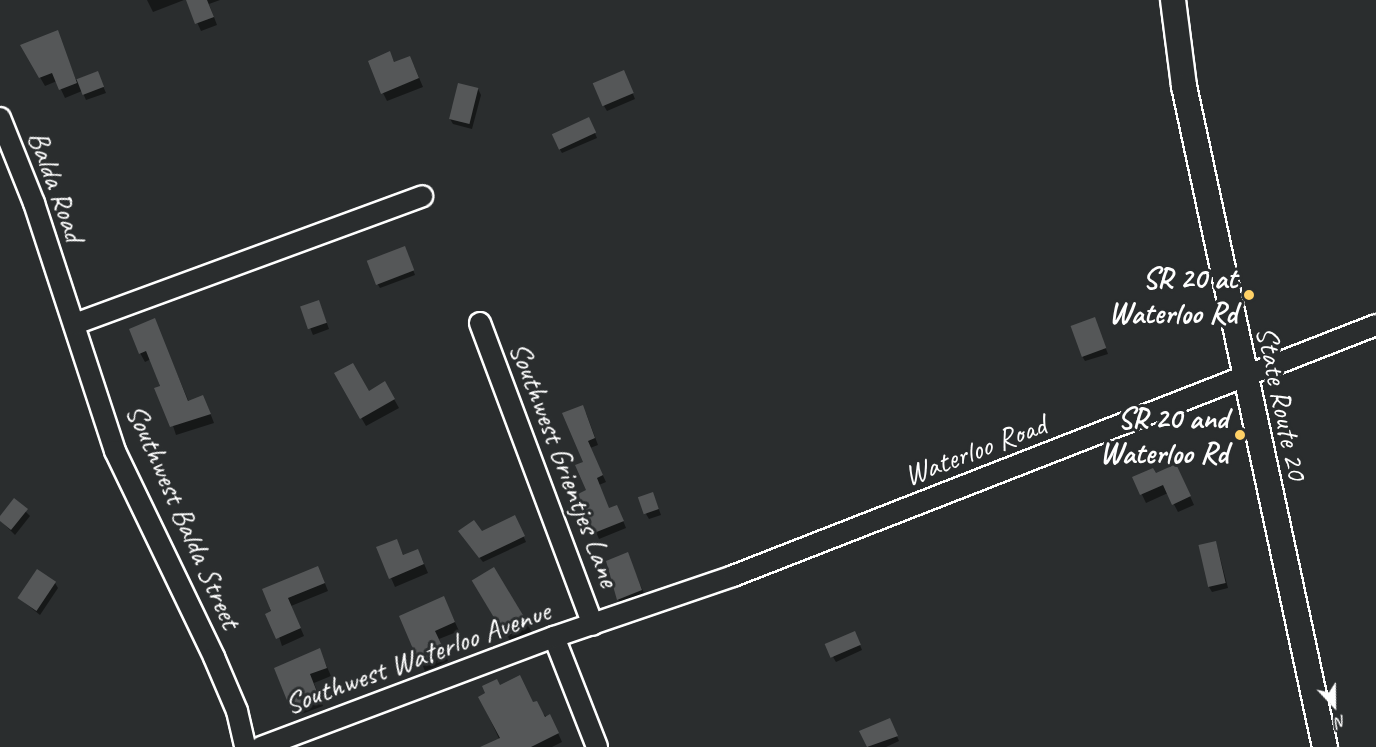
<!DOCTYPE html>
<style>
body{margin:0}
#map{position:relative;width:1376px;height:747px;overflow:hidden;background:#2a2d2e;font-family:Caveat,sans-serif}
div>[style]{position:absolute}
.shadow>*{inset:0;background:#0007;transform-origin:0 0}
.building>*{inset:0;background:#555758;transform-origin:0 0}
.roads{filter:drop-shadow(2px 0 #fff) drop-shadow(-2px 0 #fff) drop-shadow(0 2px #fff) drop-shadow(0 -2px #fff)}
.minor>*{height:20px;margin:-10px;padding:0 10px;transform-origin:10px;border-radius:10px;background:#2a2d2e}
.major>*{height:24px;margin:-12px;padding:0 12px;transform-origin:12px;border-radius:12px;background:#2a2d2e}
.dots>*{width:16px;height:16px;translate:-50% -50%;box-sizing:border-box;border:3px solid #2a2d2e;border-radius:50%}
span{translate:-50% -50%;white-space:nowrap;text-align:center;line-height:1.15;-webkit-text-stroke:6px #2a2d2e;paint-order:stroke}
.street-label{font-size:30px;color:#fff}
.poi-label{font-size:30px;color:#fff;font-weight:700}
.right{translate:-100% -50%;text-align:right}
.north{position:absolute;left:1304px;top:675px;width:60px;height:60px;-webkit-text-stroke:4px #2a2d2e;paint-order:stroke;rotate:158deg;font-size:16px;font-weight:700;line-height:24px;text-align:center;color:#fff}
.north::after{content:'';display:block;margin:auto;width:21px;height:27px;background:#fff;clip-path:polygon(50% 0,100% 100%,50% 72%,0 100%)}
</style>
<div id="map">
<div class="shadow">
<div style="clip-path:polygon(147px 0,184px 0,153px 12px)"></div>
<div style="clip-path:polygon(187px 0,220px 0,209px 4px,217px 25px,201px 31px)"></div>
<div style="clip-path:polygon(57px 32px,76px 80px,97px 72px,106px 93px,86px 100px,82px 91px,65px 98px,57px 81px,45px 86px,22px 46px)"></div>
<div style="clip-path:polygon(389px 53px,395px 63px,414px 66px,423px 87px,387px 101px,383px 93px)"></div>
<div style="clip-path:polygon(626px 77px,635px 99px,607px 111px,604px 106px)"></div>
<div style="clip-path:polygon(478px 89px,481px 95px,472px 129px,453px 124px,450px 119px)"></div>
<div style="clip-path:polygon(591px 124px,597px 138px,562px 153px,559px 148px)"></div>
<div style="clip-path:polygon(407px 253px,415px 275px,380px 288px,377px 283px)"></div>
<div style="clip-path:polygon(321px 307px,329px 329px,313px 335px,302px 308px)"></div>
<div style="clip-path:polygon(1094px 318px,1108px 354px,1085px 361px,1082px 356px)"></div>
<div style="clip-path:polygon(154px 320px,189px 402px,207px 405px,214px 423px,176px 435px,151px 359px,145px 362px,140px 353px)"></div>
<div style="clip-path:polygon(336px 374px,368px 393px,385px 383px,399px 408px,366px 426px)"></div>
<div style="clip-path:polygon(586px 413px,598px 445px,590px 448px,606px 482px,599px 485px,609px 510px,620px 513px,626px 528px,599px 539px,580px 494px,588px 491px)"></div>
<div style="clip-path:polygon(1180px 474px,1194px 505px,1178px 512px,1168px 493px,1146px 503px,1134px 478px)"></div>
<div style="clip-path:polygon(655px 499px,661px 515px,649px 519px,646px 514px)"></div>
<div style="clip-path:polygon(14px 500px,30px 516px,15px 535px,0 520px)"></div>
<div style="clip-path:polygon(517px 522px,526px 542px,483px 562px,463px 537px)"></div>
<div style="clip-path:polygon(396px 541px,404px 556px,422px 559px,428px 573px,395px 587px,378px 548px)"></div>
<div style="clip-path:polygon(1216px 542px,1228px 588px,1212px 592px,1209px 587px)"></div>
<div style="clip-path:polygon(627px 554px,646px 598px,623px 607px,618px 599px)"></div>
<div style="left:494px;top:569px;width:74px;height:23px;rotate:59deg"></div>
<div style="clip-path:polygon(322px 576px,328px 591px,291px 606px,304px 636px,282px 646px,264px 590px)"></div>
<div style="clip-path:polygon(55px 583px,58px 588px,40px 615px,19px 598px)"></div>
<div style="clip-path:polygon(444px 598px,459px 631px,439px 639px,448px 661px,425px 671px,401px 617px)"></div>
<div style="clip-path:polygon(857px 638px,862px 650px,836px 662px,833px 657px)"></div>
<div style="clip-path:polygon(319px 649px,331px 676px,314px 683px,323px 706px,296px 716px,276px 668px)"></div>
<div style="clip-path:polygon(500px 686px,533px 704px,554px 724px,562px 742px,552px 747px,503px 747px,480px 698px)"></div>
<div style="clip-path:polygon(892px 725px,899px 741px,886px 747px,868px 747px,861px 732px)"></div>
</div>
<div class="building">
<div style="clip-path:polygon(186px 0,207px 0,214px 17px,195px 24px)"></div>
<div style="clip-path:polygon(58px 30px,77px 83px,59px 90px,52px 73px,39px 78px,20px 45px)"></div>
<div style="clip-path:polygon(390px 51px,394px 62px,410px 56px,419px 78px,381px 94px,368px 61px)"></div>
<div style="left:624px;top:70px;width:25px;height:34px;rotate:67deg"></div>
<div style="left:98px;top:71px;width:17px;height:23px;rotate:69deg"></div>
<div style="left:458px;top:83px;width:21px;height:37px;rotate:14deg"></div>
<div style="left:589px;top:117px;width:17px;height:41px;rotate:65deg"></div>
<div style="left:405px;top:246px;width:26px;height:41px;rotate:69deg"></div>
<div style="left:319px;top:300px;width:24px;height:20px;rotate:71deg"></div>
<div style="left:1095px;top:317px;width:33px;height:26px;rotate:70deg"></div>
<div style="clip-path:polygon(155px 318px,188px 401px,203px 395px,211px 414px,170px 427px,154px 388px,160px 386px,146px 351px,139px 354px,129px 329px)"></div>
<div style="clip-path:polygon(353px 363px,369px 391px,385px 381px,395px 399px,360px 419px,334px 373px)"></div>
<div style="clip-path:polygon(583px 405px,595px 438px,588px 441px,603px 475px,597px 478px,609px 508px,617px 505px,624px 521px,594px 533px,578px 494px,586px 490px,575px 465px,583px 462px,562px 413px)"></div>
<div style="clip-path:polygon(1176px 464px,1191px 496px,1172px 505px,1163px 485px,1140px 495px,1132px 477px,1153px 468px,1156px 473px)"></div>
<div style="left:653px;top:492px;width:18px;height:16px;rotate:71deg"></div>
<div style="clip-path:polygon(14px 498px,28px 509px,11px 530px,0 521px,0 516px)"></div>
<div style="clip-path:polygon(515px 515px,525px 536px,479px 558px,458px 531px,474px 520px,482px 531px)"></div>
<div style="clip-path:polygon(397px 539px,403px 555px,418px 549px,424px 564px,389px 579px,376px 547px)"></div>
<div style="left:1216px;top:541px;width:43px;height:18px;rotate:77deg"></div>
<div style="clip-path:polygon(628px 552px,642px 590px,617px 600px,606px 561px)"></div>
<div style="clip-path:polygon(318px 566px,325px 583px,288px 598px,301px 628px,276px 639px,265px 614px,271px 611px,262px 589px)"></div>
<div style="left:494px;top:567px;width:66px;height:26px;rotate:59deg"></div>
<div style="left:37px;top:569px;width:23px;height:35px;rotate:34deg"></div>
<div style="clip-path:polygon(444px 596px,455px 622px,435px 631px,445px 652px,419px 663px,399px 616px)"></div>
<div style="left:855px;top:631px;width:15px;height:33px;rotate:67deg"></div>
<div style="clip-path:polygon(320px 648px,327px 668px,310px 674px,319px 697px,290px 708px,274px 668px)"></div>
<div style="clip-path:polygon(520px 675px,533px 702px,537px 701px,545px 717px,550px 714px,559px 733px,531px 747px,480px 747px,500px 738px,478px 697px,485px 693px,482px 686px,497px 679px,500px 685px)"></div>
<div style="clip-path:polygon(890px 718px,898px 736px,867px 747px,859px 731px)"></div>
</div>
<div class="roads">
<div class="minor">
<div style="left:0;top:118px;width:92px;rotate:68.2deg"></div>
<div style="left:34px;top:203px;width:261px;rotate:71.9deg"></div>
<div style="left:115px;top:451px;width:229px;rotate:64.3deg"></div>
<div style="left:214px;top:657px;width:59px;rotate:66.9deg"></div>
<div style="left:237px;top:711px;width:37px;rotate:77deg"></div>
<div style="left:480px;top:323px;width:322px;rotate:69.5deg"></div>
<div style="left:75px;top:324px;width:370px;rotate:-20.2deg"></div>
<div style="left:554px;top:637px;width:118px;rotate:68.6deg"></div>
<div style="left:261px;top:747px;width:313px;rotate:-20.6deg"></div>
<div style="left:554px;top:637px;width:189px;rotate:-18.8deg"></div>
<div style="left:733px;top:576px;width:690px;rotate:-21.32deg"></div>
</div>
<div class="major">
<div style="left:1173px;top:0;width:87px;rotate:82.7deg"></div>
<div style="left:1184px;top:86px;width:676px;rotate:77.96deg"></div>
</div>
</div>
<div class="dots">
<div style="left:1249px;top:295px;background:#ffd166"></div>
<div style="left:1240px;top:435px;background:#ffd166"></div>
</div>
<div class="street-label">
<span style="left:57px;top:186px;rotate:70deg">Balda Road</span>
<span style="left:1282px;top:403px;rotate:78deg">State Route 20</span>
<span style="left:975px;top:450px;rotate:-21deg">Waterloo Road</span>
<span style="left:565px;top:464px;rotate:69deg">Southwest Grientjes Lane</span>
<span style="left:184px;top:516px;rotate:66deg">Southwest Balda Street</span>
<span style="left:417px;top:657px;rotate:-20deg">Southwest Waterloo Avenue</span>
</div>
<div class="poi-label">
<span class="right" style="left:1237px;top:295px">SR 20 at<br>Waterloo Rd</span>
<span class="right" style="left:1228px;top:435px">SR 20 and<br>Waterloo Rd</span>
</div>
<div class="north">N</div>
</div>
